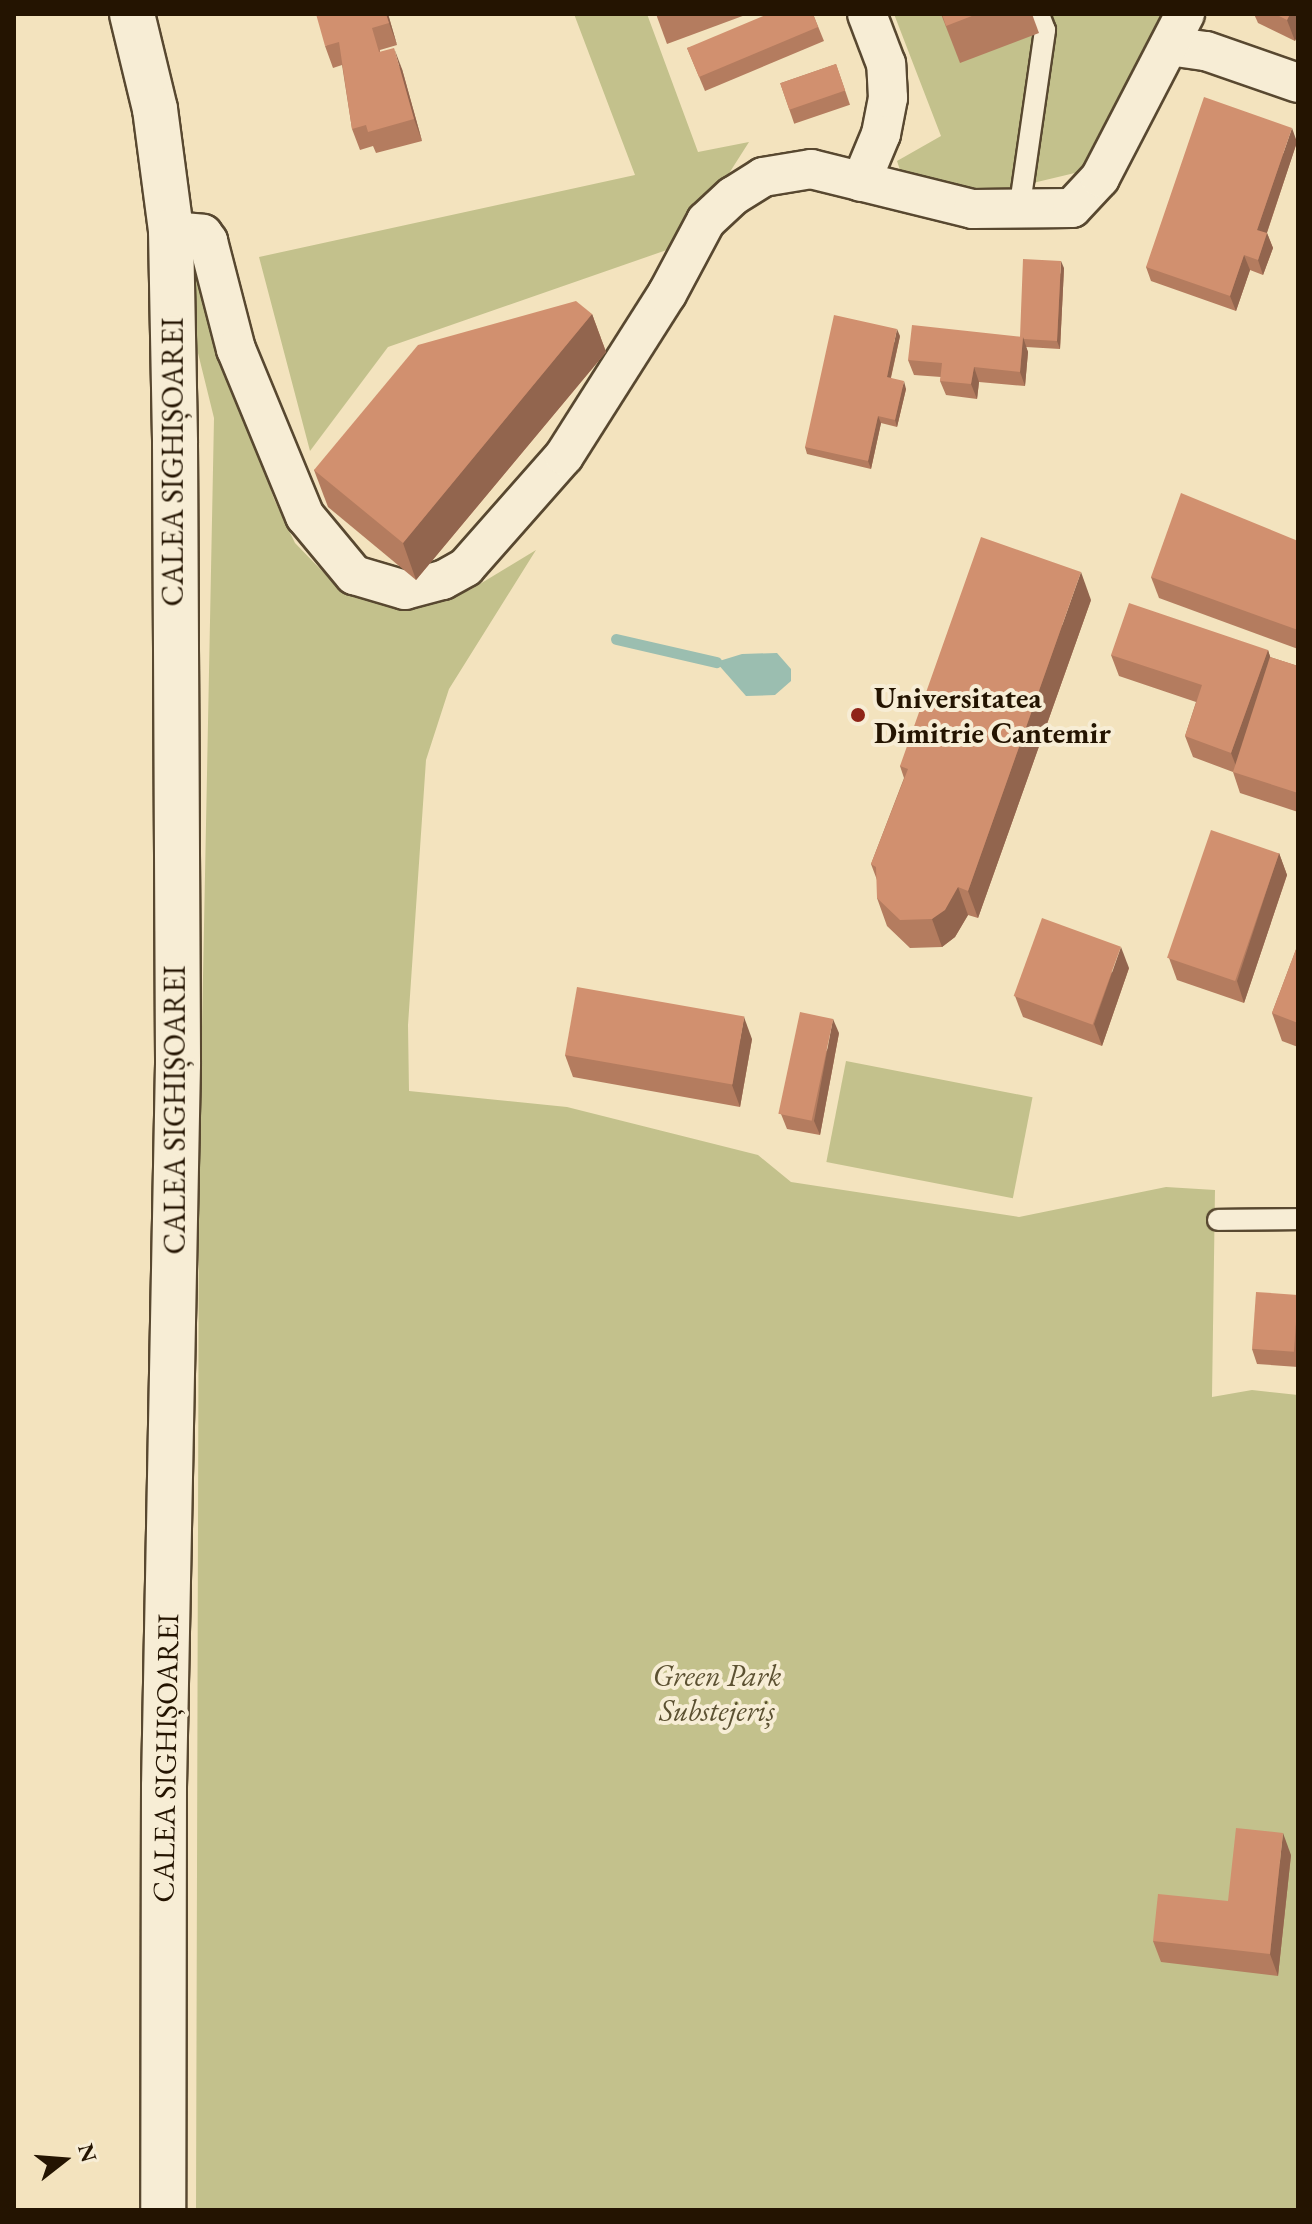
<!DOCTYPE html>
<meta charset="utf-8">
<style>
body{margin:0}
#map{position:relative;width:1312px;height:2224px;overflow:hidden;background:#f3e3be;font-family:"EB Garamond",serif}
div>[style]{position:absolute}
.green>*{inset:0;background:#c3c18c;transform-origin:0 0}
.water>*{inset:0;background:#9bbeb0}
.stream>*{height:11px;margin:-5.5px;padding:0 5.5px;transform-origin:5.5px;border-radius:5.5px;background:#9bbeb0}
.roads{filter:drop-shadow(2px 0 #584830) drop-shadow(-2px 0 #584830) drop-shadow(0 2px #584830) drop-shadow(0 -2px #584830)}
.service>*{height:20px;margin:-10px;padding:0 10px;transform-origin:10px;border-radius:10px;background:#f7edd5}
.minor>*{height:38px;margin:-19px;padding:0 19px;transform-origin:19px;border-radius:19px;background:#f7edd5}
.secondary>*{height:44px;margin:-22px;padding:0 22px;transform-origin:22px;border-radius:22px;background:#f7edd5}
.wall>*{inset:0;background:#b47c5f;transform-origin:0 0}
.shaded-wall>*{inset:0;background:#92654e}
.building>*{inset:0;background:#d1906f;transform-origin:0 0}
.dots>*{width:22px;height:22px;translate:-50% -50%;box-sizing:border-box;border:4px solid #f7edd5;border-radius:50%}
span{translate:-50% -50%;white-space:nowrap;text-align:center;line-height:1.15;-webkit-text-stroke:8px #f7edd5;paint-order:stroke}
.street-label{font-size:30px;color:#241401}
.poi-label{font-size:30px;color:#241401;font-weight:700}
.left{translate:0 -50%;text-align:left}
.park-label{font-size:30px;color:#5c5132;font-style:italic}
.frame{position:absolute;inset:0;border:16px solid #241401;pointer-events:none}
.north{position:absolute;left:24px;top:2120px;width:80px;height:80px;-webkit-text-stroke:6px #f7edd5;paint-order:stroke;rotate:73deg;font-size:22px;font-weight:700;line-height:32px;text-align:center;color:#241401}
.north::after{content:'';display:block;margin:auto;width:28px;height:36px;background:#241401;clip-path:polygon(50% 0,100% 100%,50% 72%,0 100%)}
</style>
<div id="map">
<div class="green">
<div style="clip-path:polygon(574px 14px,647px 14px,698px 152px,749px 142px,684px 244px,388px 347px,310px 451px,259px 257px,635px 175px)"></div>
<div style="clip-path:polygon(894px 14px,1170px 14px,1091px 161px,1079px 172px,991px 193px,903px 179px,897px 161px,941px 136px)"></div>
<div style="clip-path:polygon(198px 275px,274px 499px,295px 543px,327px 576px,352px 586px,426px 601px,470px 590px,536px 550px,449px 689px,426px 760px,408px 1025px,409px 1091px,567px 1107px,758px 1155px,791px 1182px,1019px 1217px,1166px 1187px,1215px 1190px,1212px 1397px,1252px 1390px,1298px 1395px,1298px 2210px,196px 2210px,199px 1180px,214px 418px,179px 276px)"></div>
<div style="left:846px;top:1061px;width:190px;height:103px;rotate:11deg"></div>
</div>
<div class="water">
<div style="clip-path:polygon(777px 653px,791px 669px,791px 681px,775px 695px,746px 696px,716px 662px,742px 654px)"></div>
</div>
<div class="stream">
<div style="left:616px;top:639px;width:103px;rotate:13deg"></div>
</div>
<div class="roads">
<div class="service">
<div style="left:1019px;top:211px;width:183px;rotate:-81.8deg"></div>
<div style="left:1045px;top:30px;width:17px;rotate:-111deg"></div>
<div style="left:1218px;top:1220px;width:80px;rotate:-0.7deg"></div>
</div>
<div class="minor">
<div style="left:1169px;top:46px;width:37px;rotate:8deg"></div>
<div style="left:1206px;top:51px;width:97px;rotate:19.2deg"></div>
<div style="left:861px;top:182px;width:52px;rotate:-67.4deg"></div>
<div style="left:881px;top:134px;width:37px;rotate:-79deg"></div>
<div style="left:888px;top:98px;width:34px;rotate:-93deg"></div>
<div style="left:886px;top:64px;width:53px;rotate:-110.8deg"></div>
<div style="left:171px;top:231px;width:32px;rotate:5deg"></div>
<div style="left:203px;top:234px;width:9px;rotate:54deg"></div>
<div style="left:208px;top:241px;width:112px;rotate:75.5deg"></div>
<div style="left:236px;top:349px;width:181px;rotate:67.6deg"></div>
<div style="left:305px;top:516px;width:77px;rotate:50.3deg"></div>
<div style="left:354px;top:575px;width:53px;rotate:16.4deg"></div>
<div style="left:405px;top:590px;width:39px;rotate:-15deg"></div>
<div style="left:443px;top:580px;width:26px;rotate:-29deg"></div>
<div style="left:466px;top:567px;width:148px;rotate:-48.6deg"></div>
<div style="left:564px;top:456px;width:192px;rotate:-57.6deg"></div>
<div style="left:667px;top:294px;width:83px;rotate:-61.9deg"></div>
<div style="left:706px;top:221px;width:37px;rotate:-43deg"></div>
<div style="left:733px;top:196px;width:36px;rotate:-32deg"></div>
<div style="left:763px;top:177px;width:49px;rotate:-9.5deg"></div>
<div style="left:811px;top:169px;width:167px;rotate:13.9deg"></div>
<div style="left:973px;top:209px;width:99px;rotate:-0.6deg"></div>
<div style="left:1072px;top:208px;width:41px;rotate:-47deg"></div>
<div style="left:1100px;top:178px;width:185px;rotate:-62.6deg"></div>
</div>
<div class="secondary">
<div style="left:132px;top:14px;width:98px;rotate:76.4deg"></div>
<div style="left:155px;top:109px;width:123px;rotate:82.5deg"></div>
<div style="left:171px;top:231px;width:212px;rotate:88.9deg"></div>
<div style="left:175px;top:443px;width:621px;rotate:89.72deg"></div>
<div style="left:178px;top:1064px;width:723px;rotate:91.11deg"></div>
<div style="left:164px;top:1787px;width:423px;rotate:90.1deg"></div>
</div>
</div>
<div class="wall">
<div style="clip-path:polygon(388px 14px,397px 45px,380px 50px,380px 52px,402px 69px,422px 141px,376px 153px,373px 146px,360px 150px,352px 129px,342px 65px,333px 68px,325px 46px)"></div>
<div style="clip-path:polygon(656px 14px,748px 14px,667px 44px)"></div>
<div style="clip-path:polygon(813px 14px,824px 41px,705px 91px,687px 48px)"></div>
<div style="clip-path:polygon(941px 14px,1032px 14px,1039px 33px,960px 63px)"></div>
<div style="clip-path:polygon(1254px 14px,1298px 14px,1295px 41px,1258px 23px)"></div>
<div style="left:836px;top:64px;width:43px;height:59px;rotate:71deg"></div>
<div style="clip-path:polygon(1297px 142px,1267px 233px,1273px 248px,1263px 275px,1250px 270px,1236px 311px,1151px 281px,1146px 267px)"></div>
<div style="clip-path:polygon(1064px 268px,1060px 349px,1026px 347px,1028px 352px,1025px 386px,979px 382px,977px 399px,946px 395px,940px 381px,941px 377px,914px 375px,908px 360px,1020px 337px)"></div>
<div style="clip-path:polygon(592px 314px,606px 352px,416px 580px,328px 507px,314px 470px)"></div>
<div style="clip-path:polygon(900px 336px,891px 378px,906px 389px,897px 427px,881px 423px,871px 469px,807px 454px,805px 447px)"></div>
<div style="clip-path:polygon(1298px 541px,1298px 649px,1159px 598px,1151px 577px)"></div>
<div style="clip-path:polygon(1091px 600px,978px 918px,968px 915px,955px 937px,942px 947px,910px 948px,887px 926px,877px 898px,877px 880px,871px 864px,904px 778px,900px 766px)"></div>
<div style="clip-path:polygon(1268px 650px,1270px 657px,1298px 666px,1298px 812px,1240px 793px,1233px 772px,1193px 757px,1185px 736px,1196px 702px,1119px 676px,1111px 655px)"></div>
<div style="clip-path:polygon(1279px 853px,1287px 875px,1244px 1003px,1177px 980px,1169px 958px)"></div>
<div style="clip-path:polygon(1298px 944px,1298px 1047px,1282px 1041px,1272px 1013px)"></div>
<div style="clip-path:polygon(1129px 968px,1102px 1046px,1023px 1017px,1015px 996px)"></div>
<div style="clip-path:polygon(839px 1033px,820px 1135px,787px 1129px,781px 1114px)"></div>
<div style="clip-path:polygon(752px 1039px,740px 1107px,573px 1077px,565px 1055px)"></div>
<div style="clip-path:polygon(1298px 1295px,1298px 1367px,1257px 1364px,1252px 1349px)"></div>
<div style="clip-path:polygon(1291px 1855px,1278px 1976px,1161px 1962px,1153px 1941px,1228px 1901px)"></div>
</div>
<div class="shaded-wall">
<div style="clip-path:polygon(386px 14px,388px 14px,397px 45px,389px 23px)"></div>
<div style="clip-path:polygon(1290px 14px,1298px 14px,1298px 35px,1295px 41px,1287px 20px)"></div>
<div style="clip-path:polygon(394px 48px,402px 69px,422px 141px,414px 119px)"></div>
<div style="clip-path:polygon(1292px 128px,1297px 142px,1263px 244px,1257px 230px)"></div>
<div style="clip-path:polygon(1267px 233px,1273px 248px,1263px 275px,1258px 260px)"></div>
<div style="clip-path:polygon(1244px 255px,1250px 270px,1236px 311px,1230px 296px)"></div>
<div style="clip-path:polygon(1061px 261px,1064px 268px,1060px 349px,1057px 341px)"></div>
<div style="clip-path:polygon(592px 314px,606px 352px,416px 580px,403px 543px)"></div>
<div style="clip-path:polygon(897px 329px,900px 336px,889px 385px,887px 377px)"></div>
<div style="clip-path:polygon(1023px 337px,1028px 352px,1025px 386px,1020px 372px)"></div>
<div style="clip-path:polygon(974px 367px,979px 382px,977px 399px,971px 384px)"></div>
<div style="clip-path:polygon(904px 381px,906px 389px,897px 427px,895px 420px)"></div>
<div style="clip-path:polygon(878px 416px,881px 423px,871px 469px,868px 461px)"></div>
<div style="clip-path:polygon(1081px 572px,1091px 600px,978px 918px,968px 891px)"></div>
<div style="clip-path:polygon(1268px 650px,1275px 672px,1239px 774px,1231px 753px)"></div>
<div style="clip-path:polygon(1279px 853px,1287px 875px,1244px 1003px,1237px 981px)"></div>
<div style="clip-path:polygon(958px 887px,968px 915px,955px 937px,942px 947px,932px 919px)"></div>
<div style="clip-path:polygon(1121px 947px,1129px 968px,1102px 1046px,1094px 1024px)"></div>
<div style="clip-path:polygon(744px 1017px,752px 1039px,740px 1107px,732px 1085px)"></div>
<div style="clip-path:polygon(833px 1019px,839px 1033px,820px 1135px,814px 1121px)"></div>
<div style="clip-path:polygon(1283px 1833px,1291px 1855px,1278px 1976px,1270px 1954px)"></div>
</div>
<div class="building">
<div style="clip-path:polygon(316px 14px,386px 14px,389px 23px,372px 28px,379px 52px,394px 48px,414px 119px,368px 132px,366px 125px,352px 129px,339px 42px,325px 46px)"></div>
<div style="clip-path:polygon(768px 14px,813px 14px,818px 27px,699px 77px,687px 48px)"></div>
<div style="clip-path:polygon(942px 14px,977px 14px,946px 26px)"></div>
<div style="clip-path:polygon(1275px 14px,1290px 14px,1287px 20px)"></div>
<div style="left:836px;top:64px;width:28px;height:59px;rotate:71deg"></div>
<div style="clip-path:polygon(1204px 97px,1292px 128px,1257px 230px,1267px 233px,1258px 260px,1244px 255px,1230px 296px,1146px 267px)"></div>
<div style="clip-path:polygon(1023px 259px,1061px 261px,1057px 341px,1024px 339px,1023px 337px,1020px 337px)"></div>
<div style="clip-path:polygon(576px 301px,592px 314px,403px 543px,314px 470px,418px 345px)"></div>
<div style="clip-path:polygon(834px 315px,897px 329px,887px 377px,904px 381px,895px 420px,878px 416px,868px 461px,805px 447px)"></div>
<div style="clip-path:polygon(912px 325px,1023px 337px,1020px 372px,974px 367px,971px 384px,940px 381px,942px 363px,908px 360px)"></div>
<div style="clip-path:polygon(1181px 493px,1298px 541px,1298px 630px,1151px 577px)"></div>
<div style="clip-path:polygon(981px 537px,1081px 572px,968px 891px,958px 887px,945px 910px,932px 919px,900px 920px,877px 898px,876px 867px,871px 864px,908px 769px,900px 766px)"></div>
<div style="clip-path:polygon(1129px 603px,1268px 650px,1231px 753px,1185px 736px,1202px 685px,1111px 655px)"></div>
<div style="clip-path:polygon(1270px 657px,1298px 666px,1298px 793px,1233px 772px)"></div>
<div style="left:1211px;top:830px;width:72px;height:135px;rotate:19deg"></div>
<div style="left:1042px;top:918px;width:84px;height:83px;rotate:20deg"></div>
<div style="clip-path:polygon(1298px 944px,1298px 1023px,1272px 1013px)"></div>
<div style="left:577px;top:987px;width:170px;height:69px;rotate:10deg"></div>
<div style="left:800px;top:1012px;width:34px;height:104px;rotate:12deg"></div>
<div style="left:1256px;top:1292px;width:42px;height:57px;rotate:4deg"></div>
<div style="clip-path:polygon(1236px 1828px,1283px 1833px,1270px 1954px,1153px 1941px,1158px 1894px,1228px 1901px)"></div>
</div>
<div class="dots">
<div style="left:858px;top:715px;background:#8f2418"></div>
</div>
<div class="street-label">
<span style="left:173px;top:462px;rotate:-90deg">CALEA SIGHIȘOAREI</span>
<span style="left:175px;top:1110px;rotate:-90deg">CALEA SIGHIȘOAREI</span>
<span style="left:166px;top:1758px;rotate:-89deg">CALEA SIGHIȘOAREI</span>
</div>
<div class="poi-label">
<span class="left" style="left:874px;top:715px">Universitatea<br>Dimitrie Cantemir</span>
</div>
<div class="park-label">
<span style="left:717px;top:1693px">Green Park<br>Substejeriș</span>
</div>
<div class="frame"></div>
<div class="north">N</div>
</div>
